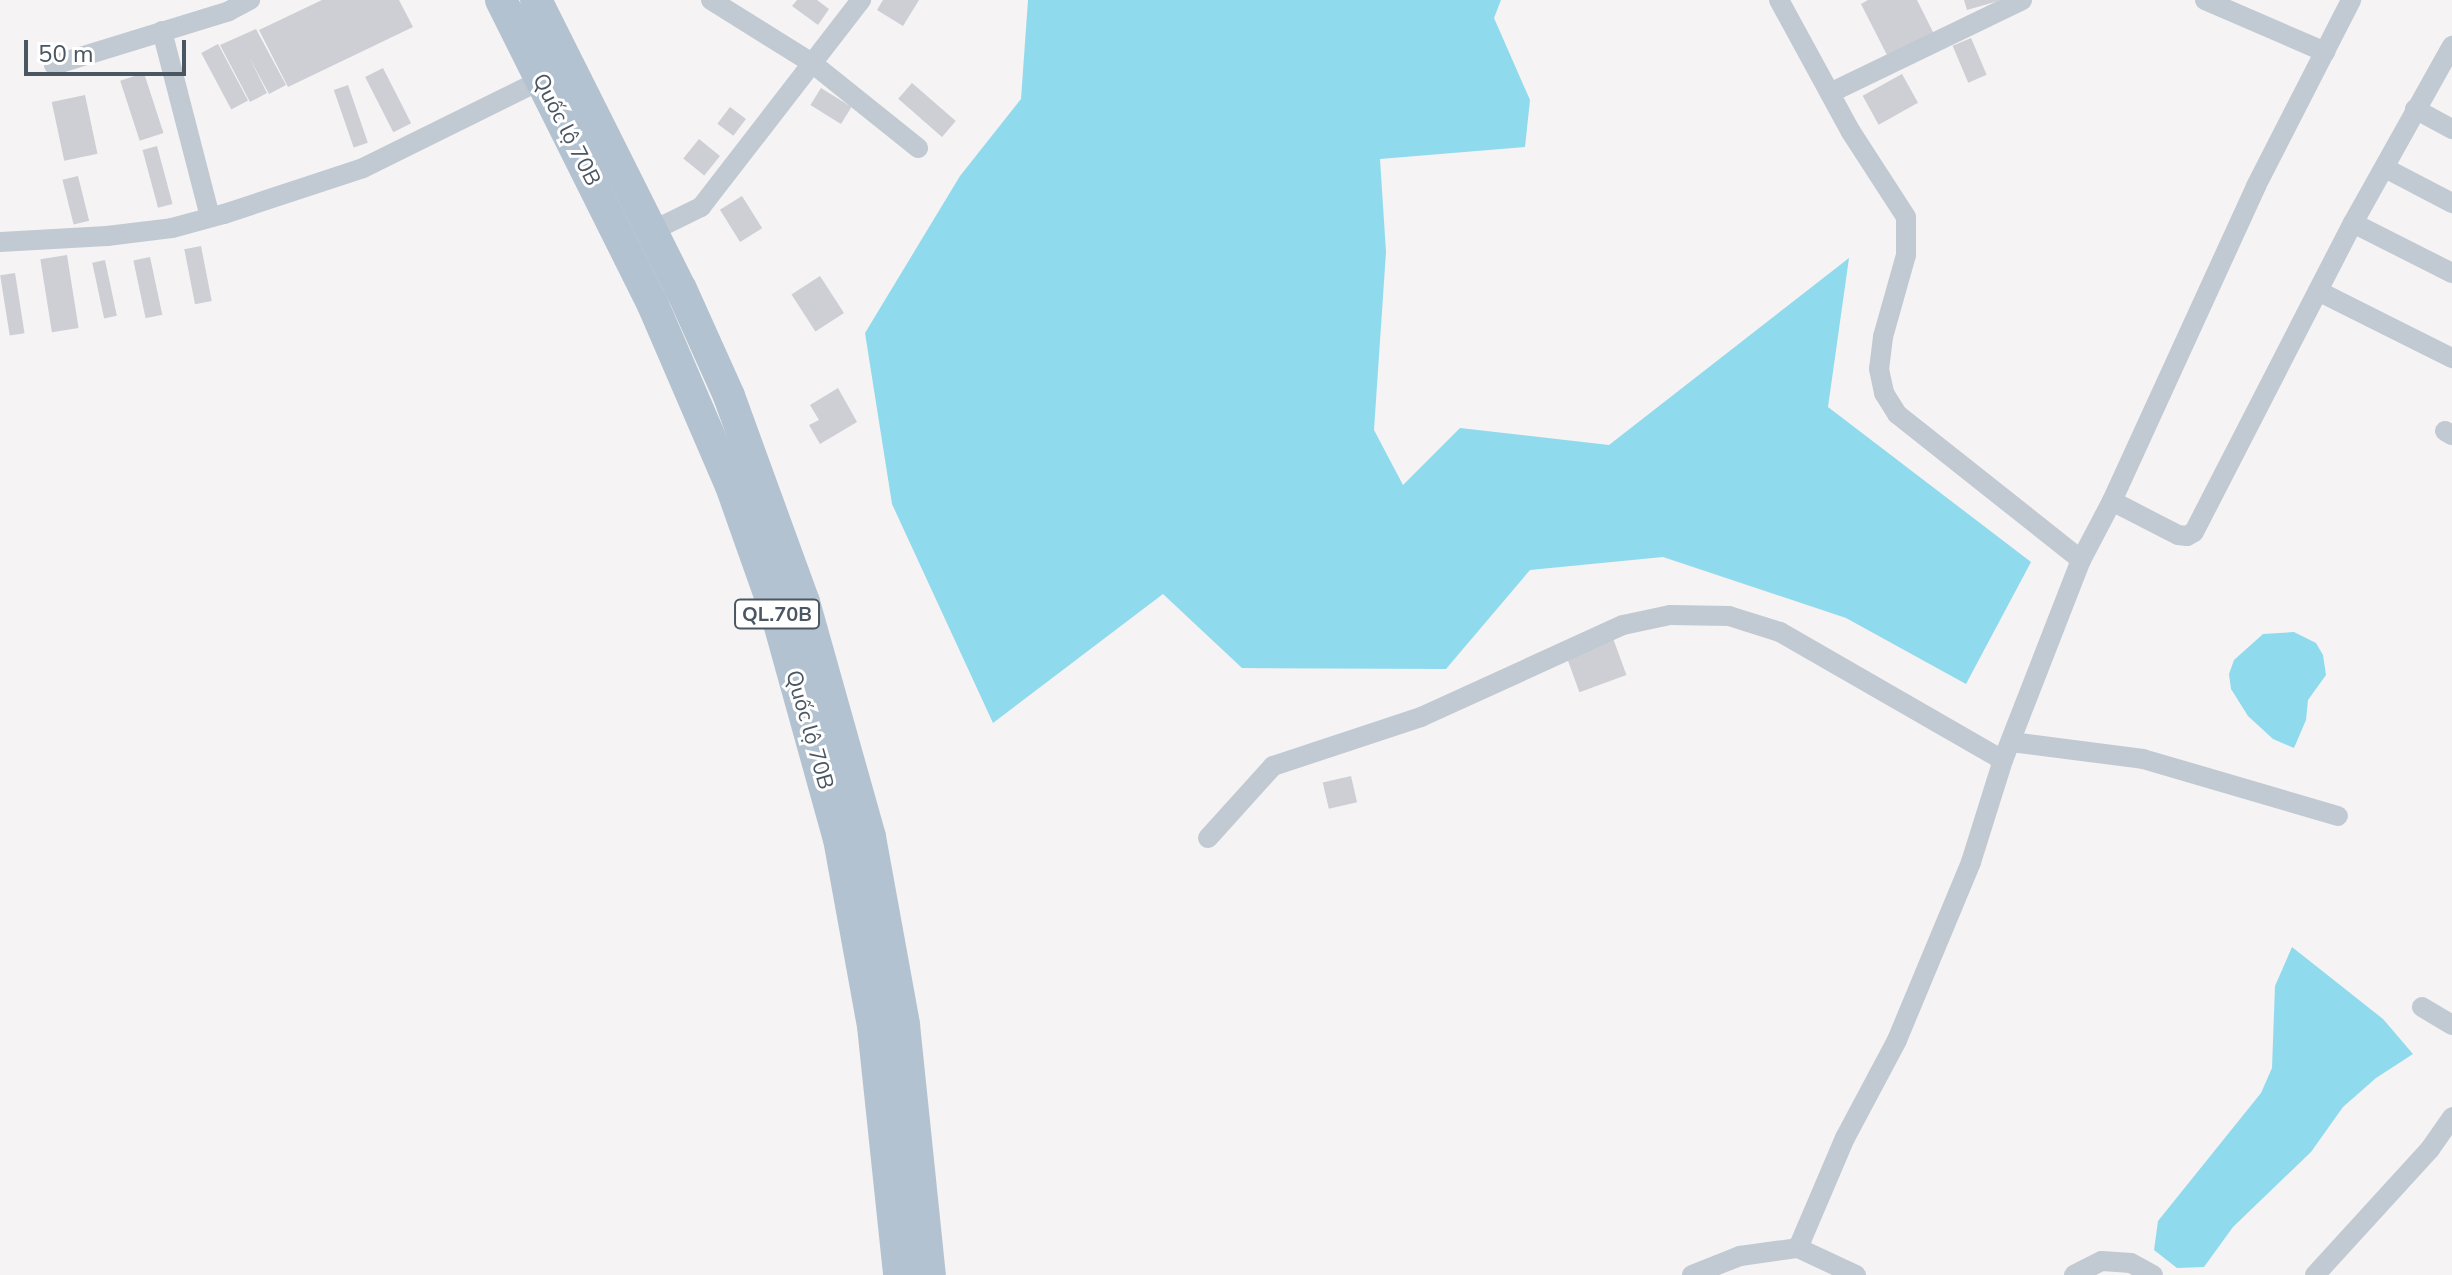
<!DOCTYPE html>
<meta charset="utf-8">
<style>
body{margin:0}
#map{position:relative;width:2452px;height:1275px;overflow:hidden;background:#f5f3f3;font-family:"Nunito Sans",sans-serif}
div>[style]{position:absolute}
.water>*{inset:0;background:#90daee}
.building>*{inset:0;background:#cdcfd5;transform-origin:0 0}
.minor>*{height:20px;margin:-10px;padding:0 10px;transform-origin:10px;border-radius:10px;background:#c1cad2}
.primary>*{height:32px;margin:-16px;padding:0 16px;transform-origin:16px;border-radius:16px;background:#b3c2d1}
span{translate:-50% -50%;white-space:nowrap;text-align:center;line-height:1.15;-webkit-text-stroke:6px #fff;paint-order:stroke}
.shield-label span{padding:2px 6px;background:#fff;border:2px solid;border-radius:6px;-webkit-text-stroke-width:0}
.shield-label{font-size:20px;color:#4a5661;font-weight:700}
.street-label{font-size:22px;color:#4a5661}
.scale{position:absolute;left:24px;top:40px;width:162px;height:36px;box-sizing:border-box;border:4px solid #4a5661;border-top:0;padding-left:10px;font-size:24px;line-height:28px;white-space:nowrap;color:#4a5661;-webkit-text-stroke:6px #fff;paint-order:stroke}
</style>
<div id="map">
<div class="water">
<div style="clip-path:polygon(1028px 0,1501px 0,1494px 18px,1530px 100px,1525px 147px,1380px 159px,1386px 252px,1374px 430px,1403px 485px,1460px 428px,1609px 445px,1849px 258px,1828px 407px,2031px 562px,1966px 684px,1846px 618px,1663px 557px,1530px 570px,1446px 669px,1242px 668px,1163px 594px,993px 723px,892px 504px,865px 333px,960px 176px,1021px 99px)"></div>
<div style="clip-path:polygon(2294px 632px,2316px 643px,2323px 655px,2326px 675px,2308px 700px,2306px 720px,2294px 748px,2273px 739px,2248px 716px,2231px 689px,2229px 674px,2234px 660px,2263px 634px)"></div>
<div style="clip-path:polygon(2292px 947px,2383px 1019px,2413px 1054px,2376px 1078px,2343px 1107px,2311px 1152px,2233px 1227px,2204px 1267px,2177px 1268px,2154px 1250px,2158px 1221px,2261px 1093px,2272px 1068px,2275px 986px)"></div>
</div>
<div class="building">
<div style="clip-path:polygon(322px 0,399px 0,413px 27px,288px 87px,259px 30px)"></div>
<div style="clip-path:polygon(797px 0,817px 0,829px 9px,818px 25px,792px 6px)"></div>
<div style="clip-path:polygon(883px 0,919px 0,903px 26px,877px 10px)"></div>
<div style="clip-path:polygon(1868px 0,1917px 0,1934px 34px,1888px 57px,1861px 4px)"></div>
<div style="clip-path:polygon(1964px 0,1998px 0,1998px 1px,1967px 10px)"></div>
<div style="clip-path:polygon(256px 29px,286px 85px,269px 94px,249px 57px,267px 93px,250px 102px,220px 45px)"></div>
<div style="left:1971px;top:38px;width:40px;height:20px;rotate:67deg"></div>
<div style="left:218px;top:44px;width:64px;height:19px;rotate:62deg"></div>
<div style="left:383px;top:68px;width:62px;height:20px;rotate:63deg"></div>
<div style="left:144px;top:73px;width:63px;height:25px;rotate:72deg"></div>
<div style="left:1902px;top:74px;width:33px;height:45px;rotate:61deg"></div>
<div style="left:912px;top:83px;width:58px;height:21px;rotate:41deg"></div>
<div style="left:348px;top:85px;width:61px;height:15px;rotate:71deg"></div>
<div style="left:821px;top:88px;width:36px;height:20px;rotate:32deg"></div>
<div style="left:85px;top:95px;width:60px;height:34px;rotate:78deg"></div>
<div style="left:730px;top:107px;width:20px;height:21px;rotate:37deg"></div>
<div style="left:699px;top:139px;width:27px;height:25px;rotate:39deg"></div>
<div style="left:157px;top:146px;width:60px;height:15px;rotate:75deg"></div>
<div style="left:78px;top:176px;width:46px;height:16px;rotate:76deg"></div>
<div style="left:742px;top:196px;width:38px;height:26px;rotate:58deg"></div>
<div style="left:201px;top:246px;width:56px;height:17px;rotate:79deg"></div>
<div style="left:67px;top:255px;width:74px;height:27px;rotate:81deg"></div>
<div style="left:150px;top:257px;width:59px;height:17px;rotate:78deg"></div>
<div style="left:105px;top:260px;width:57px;height:13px;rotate:78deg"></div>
<div style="left:15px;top:273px;width:61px;height:15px;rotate:81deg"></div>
<div style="left:820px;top:276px;width:44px;height:34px;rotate:57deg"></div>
<div style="clip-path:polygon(838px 388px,857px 422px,820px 444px,809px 425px,819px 420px,810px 405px)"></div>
<div style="left:1610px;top:630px;width:48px;height:50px;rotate:70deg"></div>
<div style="left:1351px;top:776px;width:27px;height:29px;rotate:77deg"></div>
</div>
<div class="minor">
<div style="left:711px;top:0;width:119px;rotate:32deg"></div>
<div style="left:812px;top:63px;width:136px;rotate:38.7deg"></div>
<div style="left:1779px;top:0;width:150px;rotate:61.4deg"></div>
<div style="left:1851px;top:132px;width:101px;rotate:57.1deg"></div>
<div style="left:1906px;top:217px;width:38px;rotate:90deg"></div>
<div style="left:1906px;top:255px;width:85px;rotate:105.7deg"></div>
<div style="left:1883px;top:337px;width:32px;rotate:97deg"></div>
<div style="left:1879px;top:369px;width:25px;rotate:78deg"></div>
<div style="left:1884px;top:393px;width:25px;rotate:58deg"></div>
<div style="left:1897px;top:414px;width:235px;rotate:38.4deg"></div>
<div style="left:2205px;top:0;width:131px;rotate:23.4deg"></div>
<div style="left:162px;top:31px;width:192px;rotate:75.5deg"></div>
<div style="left:54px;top:65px;width:183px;rotate:-17.1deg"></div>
<div style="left:229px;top:11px;width:24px;rotate:-28deg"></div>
<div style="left:1832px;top:92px;width:211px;rotate:-25.8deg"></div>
<div style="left:2415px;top:109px;width:42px;rotate:28.4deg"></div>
<div style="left:2385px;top:168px;width:76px;rotate:27.6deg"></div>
<div style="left:2353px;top:223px;width:111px;rotate:26.8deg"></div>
<div style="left:652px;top:231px;width:55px;rotate:-26.1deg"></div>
<div style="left:701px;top:207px;width:262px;rotate:-52.3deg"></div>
<div style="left:0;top:242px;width:107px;rotate:-3.2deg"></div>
<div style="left:107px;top:236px;width:65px;rotate:-7deg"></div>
<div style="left:172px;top:228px;width:54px;rotate:-15.1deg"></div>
<div style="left:224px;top:214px;width:146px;rotate:-18.3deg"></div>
<div style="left:363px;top:168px;width:208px;rotate:-26.3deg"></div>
<div style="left:2318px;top:291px;width:150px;rotate:26.6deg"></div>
<div style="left:2445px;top:431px;width:8px;rotate:30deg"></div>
<div style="left:2112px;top:501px;width:74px;rotate:27.3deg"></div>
<div style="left:2178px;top:535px;width:9px;rotate:6deg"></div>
<div style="left:2187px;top:536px;width:8px;rotate:-30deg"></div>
<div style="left:2194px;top:532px;width:348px;rotate:-62.8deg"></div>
<div style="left:2353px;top:223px;width:203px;rotate:-60.8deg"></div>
<div style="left:2011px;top:742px;width:133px;rotate:7.3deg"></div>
<div style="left:2143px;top:759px;width:203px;rotate:16.3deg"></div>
<div style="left:1208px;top:838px;width:97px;rotate:-47.9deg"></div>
<div style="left:1273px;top:766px;width:156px;rotate:-18.3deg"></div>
<div style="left:1421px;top:717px;width:222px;rotate:-24.5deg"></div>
<div style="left:1623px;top:625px;width:48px;rotate:-12deg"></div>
<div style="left:1670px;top:615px;width:59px;rotate:1deg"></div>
<div style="left:1729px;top:616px;width:53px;rotate:17.4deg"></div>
<div style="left:1780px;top:632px;width:257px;rotate:29.9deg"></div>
<div style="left:2422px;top:1007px;width:35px;rotate:31deg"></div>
<div style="left:1798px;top:1248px;width:120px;rotate:-66.9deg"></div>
<div style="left:1845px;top:1138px;width:111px;rotate:-62deg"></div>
<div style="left:1897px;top:1040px;width:193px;rotate:-67.4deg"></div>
<div style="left:1971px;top:862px;width:107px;rotate:-72.6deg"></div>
<div style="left:2003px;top:760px;width:215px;rotate:-68.7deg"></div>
<div style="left:2081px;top:560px;width:67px;rotate:-62.3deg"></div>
<div style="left:2112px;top:501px;width:346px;rotate:-65.4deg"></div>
<div style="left:2256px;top:186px;width:209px;rotate:-62.9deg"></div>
<div style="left:1692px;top:1275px;width:52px;rotate:-21.6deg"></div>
<div style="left:1740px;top:1256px;width:59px;rotate:-7.9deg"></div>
<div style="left:1798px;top:1248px;width:64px;rotate:25deg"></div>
<div style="left:2074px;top:1275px;width:31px;rotate:-27deg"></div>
<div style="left:2102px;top:1261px;width:29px;rotate:4deg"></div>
<div style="left:2131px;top:1263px;width:25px;rotate:29deg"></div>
<div style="left:2315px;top:1275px;width:171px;rotate:-47.6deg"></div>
<div style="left:2430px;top:1149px;width:39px;rotate:-55deg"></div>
</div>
<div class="primary">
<div style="left:501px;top:0;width:341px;rotate:63.5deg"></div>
<div style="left:653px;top:305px;width:197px;rotate:66.7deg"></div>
<div style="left:731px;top:486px;width:138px;rotate:70.5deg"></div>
<div style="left:777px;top:616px;width:231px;rotate:74.5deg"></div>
<div style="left:839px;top:839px;width:190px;rotate:79.7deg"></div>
<div style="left:873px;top:1026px;width:250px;rotate:84deg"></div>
<div style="left:536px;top:0;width:323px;rotate:63.4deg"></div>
<div style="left:681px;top:289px;width:117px;rotate:65.8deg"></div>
<div style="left:729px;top:396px;width:219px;rotate:70deg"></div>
<div style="left:804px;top:602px;width:244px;rotate:74.3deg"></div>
<div style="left:870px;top:837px;width:191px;rotate:79.7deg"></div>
<div style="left:904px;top:1025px;width:251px;rotate:84.1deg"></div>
</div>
<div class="shield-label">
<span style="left:777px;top:614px">QL.70B</span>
</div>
<div class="street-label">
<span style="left:566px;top:130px;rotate:63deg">Quốc lộ 70B</span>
<span style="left:809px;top:730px;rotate:74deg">Quốc lộ 70B</span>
</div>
<div class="scale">50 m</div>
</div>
